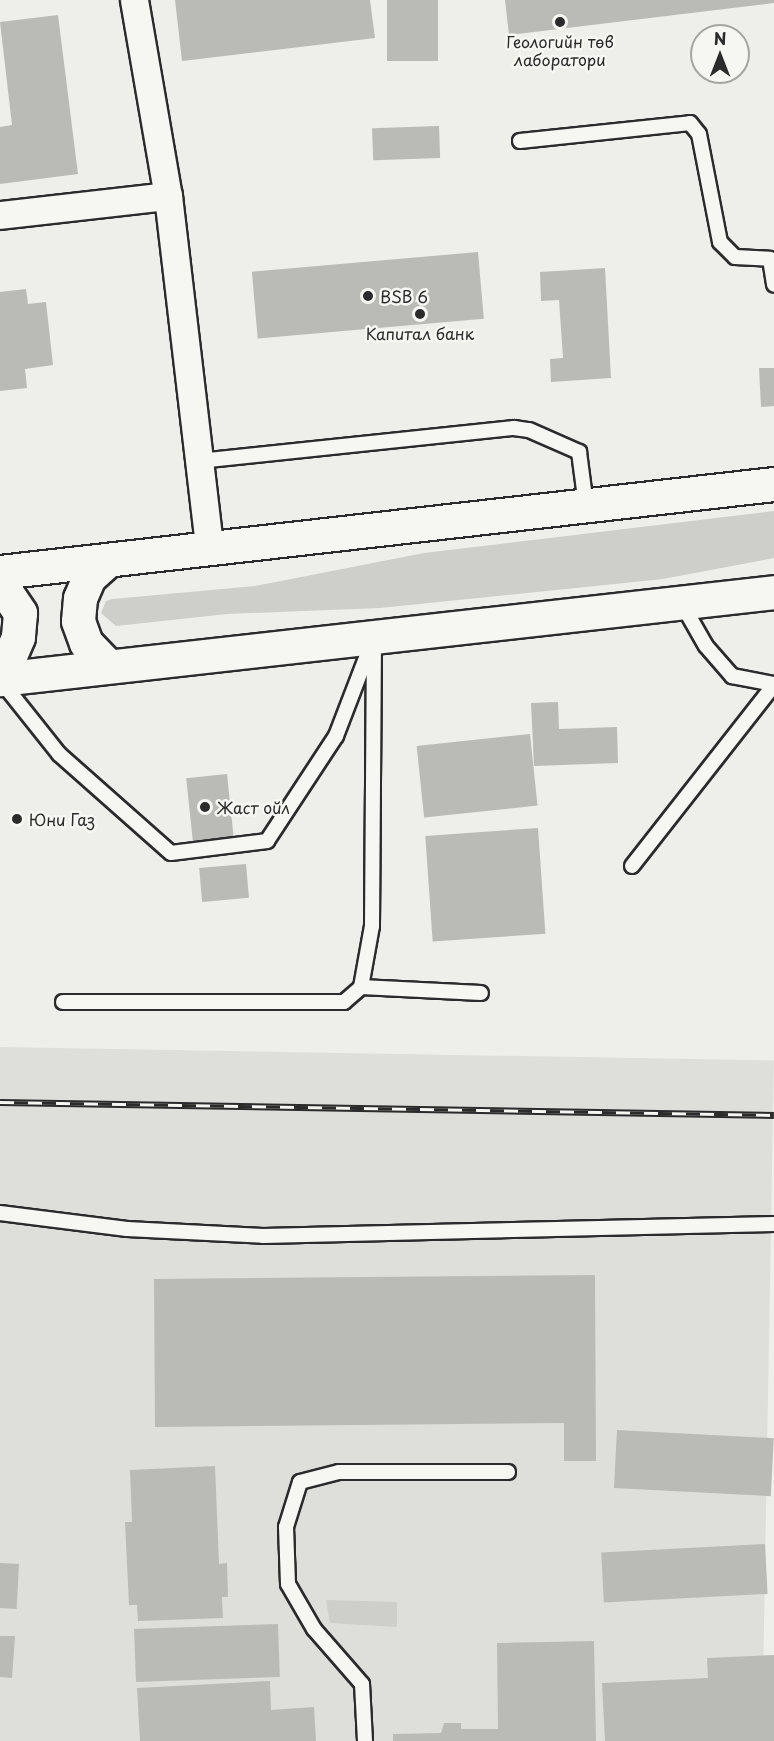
<!DOCTYPE html>
<meta charset="utf-8">
<style>
body{margin:0}
#map{position:relative;width:774px;height:1741px;overflow:hidden;background:#eeeeea;font-family:"Playpen Sans",sans-serif}
div>[style]{position:absolute}
.built>*{inset:0;background:#dededb;transform-origin:0 0}
.green>*{inset:0;background:#cececa}
.building>*{inset:0;background:#babab7;transform-origin:0 0}
.roads{filter:drop-shadow(2px 0 #2b2b2b) drop-shadow(-2px 0 #2b2b2b) drop-shadow(0 2px #2b2b2b) drop-shadow(0 -2px #2b2b2b)}
.lane>*{height:14px;margin:-7px;padding:0 7px;transform-origin:7px;border-radius:7px;background:#f6f6f2}
.street>*{height:27px;margin:-13.5px;padding:0 13.5px;transform-origin:13.5px;border-radius:13.5px;background:#f6f6f2}
.highway>*{height:33px;margin:-16.5px;padding:0 16.5px;transform-origin:16.5px;border-radius:16.5px;background:#f6f6f2}
.rail>*{height:7px;margin-top:-3.5px;transform-origin:0;background:repeating-linear-gradient(90deg,#f6f6f2 0 14px,#2b2b2b 0 28px);box-sizing:border-box;border-block:2px solid #2b2b2b}
.dots>*{width:16px;height:16px;translate:-50% -50%;box-sizing:border-box;border:3px solid #f6f6f2;border-radius:50%}
span{translate:-50% -50%;white-space:nowrap;text-align:center;line-height:1.15;-webkit-text-stroke:5px #f6f6f2;paint-order:stroke}
.poi-label{font-size:16px;color:#2b2b2b}
.left{translate:0 -50%;text-align:left}
.north{position:absolute;left:690px;top:24px;width:60px;height:60px;box-sizing:border-box;background:#f6f6f2;border:2px solid #a5a5a2;border-radius:50%;rotate:0deg;font-size:16px;font-weight:700;line-height:24px;text-align:center;color:#2b2b2b}
.north::after{content:'';display:block;margin:auto;width:21px;height:27px;background:#2b2b2b;clip-path:polygon(50% 0,100% 100%,50% 72%,0 100%)}
</style>
<div id="map">
<div class="built">
<div style="left:0;top:1047px;width:774px;height:694px;rotate:1deg"></div>
</div>
<div class="green">
<div style="clip-path:polygon(774px 511px,774px 558px,663px 579px,380px 608px,227px 614px,116px 626px,101px 613px,106px 601px,113px 599px,255px 586px,424px 553px)"></div>
<div style="clip-path:polygon(326px 1600px,397px 1602px,397px 1627px,330px 1623px)"></div>
</div>
<div class="building">
<div style="clip-path:polygon(175px 0,370px 0,375px 38px,182px 61px)"></div>
<div style="left:387px;top:0;width:51px;height:61px"></div>
<div style="clip-path:polygon(505px 0,774px 0,774px 3px,509px 35px)"></div>
<div style="clip-path:polygon(58px 15px,78px 174px,0 184px,0 127px,12px 125px,0 22px)"></div>
<div style="left:439px;top:126px;width:32px;height:67px;rotate:88deg"></div>
<div style="left:478px;top:252px;width:67px;height:227px;rotate:85deg"></div>
<div style="clip-path:polygon(605px 268px,611px 378px,551px 382px,550px 359px,563px 358px,559px 300px,541px 301px,540px 272px)"></div>
<div style="clip-path:polygon(26px 289px,28px 304px,46px 302px,53px 365px,25px 369px,27px 388px,0 391px,0 292px)"></div>
<div style="clip-path:polygon(759px 368px,774px 368px,774px 406px,761px 407px)"></div>
<div style="clip-path:polygon(558px 702px,559px 729px,617px 727px,618px 763px,534px 766px,531px 703px)"></div>
<div style="left:530px;top:734px;width:72px;height:114px;rotate:84deg"></div>
<div style="left:227px;top:774px;width:67px;height:41px;rotate:84deg"></div>
<div style="left:538px;top:828px;width:106px;height:113px;rotate:86deg"></div>
<div style="left:246px;top:864px;width:34px;height:47px;rotate:85deg"></div>
<div style="clip-path:polygon(595px 1275px,596px 1461px,564px 1461px,564px 1423px,155px 1427px,154px 1279px)"></div>
<div style="left:617px;top:1430px;width:157px;height:58px;rotate:3deg"></div>
<div style="clip-path:polygon(215px 1466px,219px 1564px,227px 1563px,228px 1597px,222px 1597px,223px 1618px,138px 1621px,137px 1605px,129px 1605px,125px 1522px,132px 1522px,130px 1470px)"></div>
<div style="left:765px;top:1544px;width:50px;height:164px;rotate:87deg"></div>
<div style="left:0;top:1563px;width:19px;height:45px;rotate:3deg"></div>
<div style="left:278px;top:1624px;width:53px;height:144px;rotate:88deg"></div>
<div style="clip-path:polygon(0 1636px,15px 1636px,12px 1678px,0 1677px)"></div>
<div style="clip-path:polygon(594px 1641px,596px 1741px,393px 1741px,393px 1734px,441px 1733px,444px 1723px,461px 1723px,461px 1729px,498px 1729px,497px 1643px)"></div>
<div style="clip-path:polygon(774px 1655px,774px 1741px,605px 1741px,602px 1683px,708px 1678px,707px 1658px)"></div>
<div style="clip-path:polygon(270px 1681px,271px 1710px,314px 1707px,316px 1741px,140px 1741px,137px 1688px)"></div>
</div>
<div class="roads">
<div class="lane">
<div style="left:520px;top:141px;width:171px;rotate:-6deg"></div>
<div style="left:690px;top:123px;width:14px;rotate:51deg"></div>
<div style="left:699px;top:134px;width:110px;rotate:79deg"></div>
<div style="left:720px;top:242px;width:21px;rotate:45deg"></div>
<div style="left:735px;top:257px;width:35px;rotate:3deg"></div>
<div style="left:770px;top:259px;width:26px;rotate:81deg"></div>
<div style="left:199px;top:461px;width:317px;rotate:-6deg"></div>
<div style="left:514px;top:428px;width:15px;rotate:8deg"></div>
<div style="left:529px;top:430px;width:55px;rotate:23.7deg"></div>
<div style="left:579px;top:452px;width:53px;rotate:82.5deg"></div>
<div style="left:682px;top:604px;width:48px;rotate:60.3deg"></div>
<div style="left:706px;top:646px;width:40px;rotate:49deg"></div>
<div style="left:732px;top:676px;width:43px;rotate:10.8deg"></div>
<div style="left:1px;top:681px;width:93px;rotate:51.5deg"></div>
<div style="left:59px;top:754px;width:149px;rotate:41.5deg"></div>
<div style="left:171px;top:853px;width:97px;rotate:-7.1deg"></div>
<div style="left:267px;top:841px;width:126px;rotate:-56.7deg"></div>
<div style="left:336px;top:736px;width:97px;rotate:-69deg"></div>
<div style="left:632px;top:866px;width:230px;rotate:-51.9deg"></div>
<div style="left:361px;top:987px;width:120px;rotate:2.9deg"></div>
<div style="left:63px;top:1002px;width:281px"></div>
<div style="left:344px;top:1002px;width:23px;rotate:-41deg"></div>
<div style="left:361px;top:987px;width:62px;rotate:-79.8deg"></div>
<div style="left:372px;top:926px;width:289px;rotate:-89.6deg"></div>
<div style="left:0;top:1213px;width:128px;rotate:7.2deg"></div>
<div style="left:127px;top:1229px;width:136px;rotate:2.9deg"></div>
<div style="left:263px;top:1236px;width:511px;rotate:-1.35deg"></div>
<div style="left:365px;top:1741px;width:57px;rotate:-93deg"></div>
<div style="left:362px;top:1684px;width:73px;rotate:-131.1deg"></div>
<div style="left:314px;top:1629px;width:52px;rotate:-120deg"></div>
<div style="left:288px;top:1584px;width:57px;rotate:-92deg"></div>
<div style="left:286px;top:1527px;width:47px;rotate:-72.7deg"></div>
<div style="left:300px;top:1482px;width:40px;rotate:-14.4deg"></div>
<div style="left:339px;top:1472px;width:169px"></div>
</div>
<div class="street">
<div style="left:134px;top:0;width:199px;rotate:80.2deg"></div>
<div style="left:168px;top:196px;width:353px;rotate:83.3deg"></div>
<div style="left:0;top:215px;width:169px;rotate:-6.5deg"></div>
</div>
<div class="highway">
<div style="left:107px;top:561px;width:24px;rotate:138deg"></div>
<div style="left:89px;top:577px;width:23px;rotate:113deg"></div>
<div style="left:80px;top:598px;width:23px;rotate:95deg"></div>
<div style="left:78px;top:621px;width:23px;rotate:70deg"></div>
<div style="left:86px;top:643px;width:32px;rotate:46deg"></div>
<div style="left:0;top:572px;width:779px;rotate:-6.49deg"></div>
<div style="left:0;top:583px;width:36px;rotate:56deg"></div>
<div style="left:20px;top:613px;width:24px;rotate:95deg"></div>
<div style="left:18px;top:637px;width:46px;rotate:113.2deg"></div>
<div style="left:0;top:679px;width:779px;rotate:-6.41deg"></div>
</div>
</div>
<div class="rail">
<div style="left:0;top:1102px;width:774px;rotate:0.96deg"></div>
</div>
<div class="dots">
<div style="left:560px;top:22px;background:#2b2b2b"></div>
<div style="left:368px;top:296px;background:#2b2b2b"></div>
<div style="left:420px;top:314px;background:#2b2b2b"></div>
<div style="left:205px;top:807px;background:#2b2b2b"></div>
<div style="left:17px;top:819px;background:#2b2b2b"></div>
</div>
<div class="poi-label">
<span style="left:560px;top:50px">Геологийн төв<br>лаборатори</span>
<span class="left" style="left:380px;top:296px">BSB 6</span>
<span style="left:420px;top:333px">Капитал банк</span>
<span class="left" style="left:217px;top:807px">Жаст ойл</span>
<span class="left" style="left:29px;top:819px">Юни Газ</span>
</div>
<div class="north">N</div>
</div>
